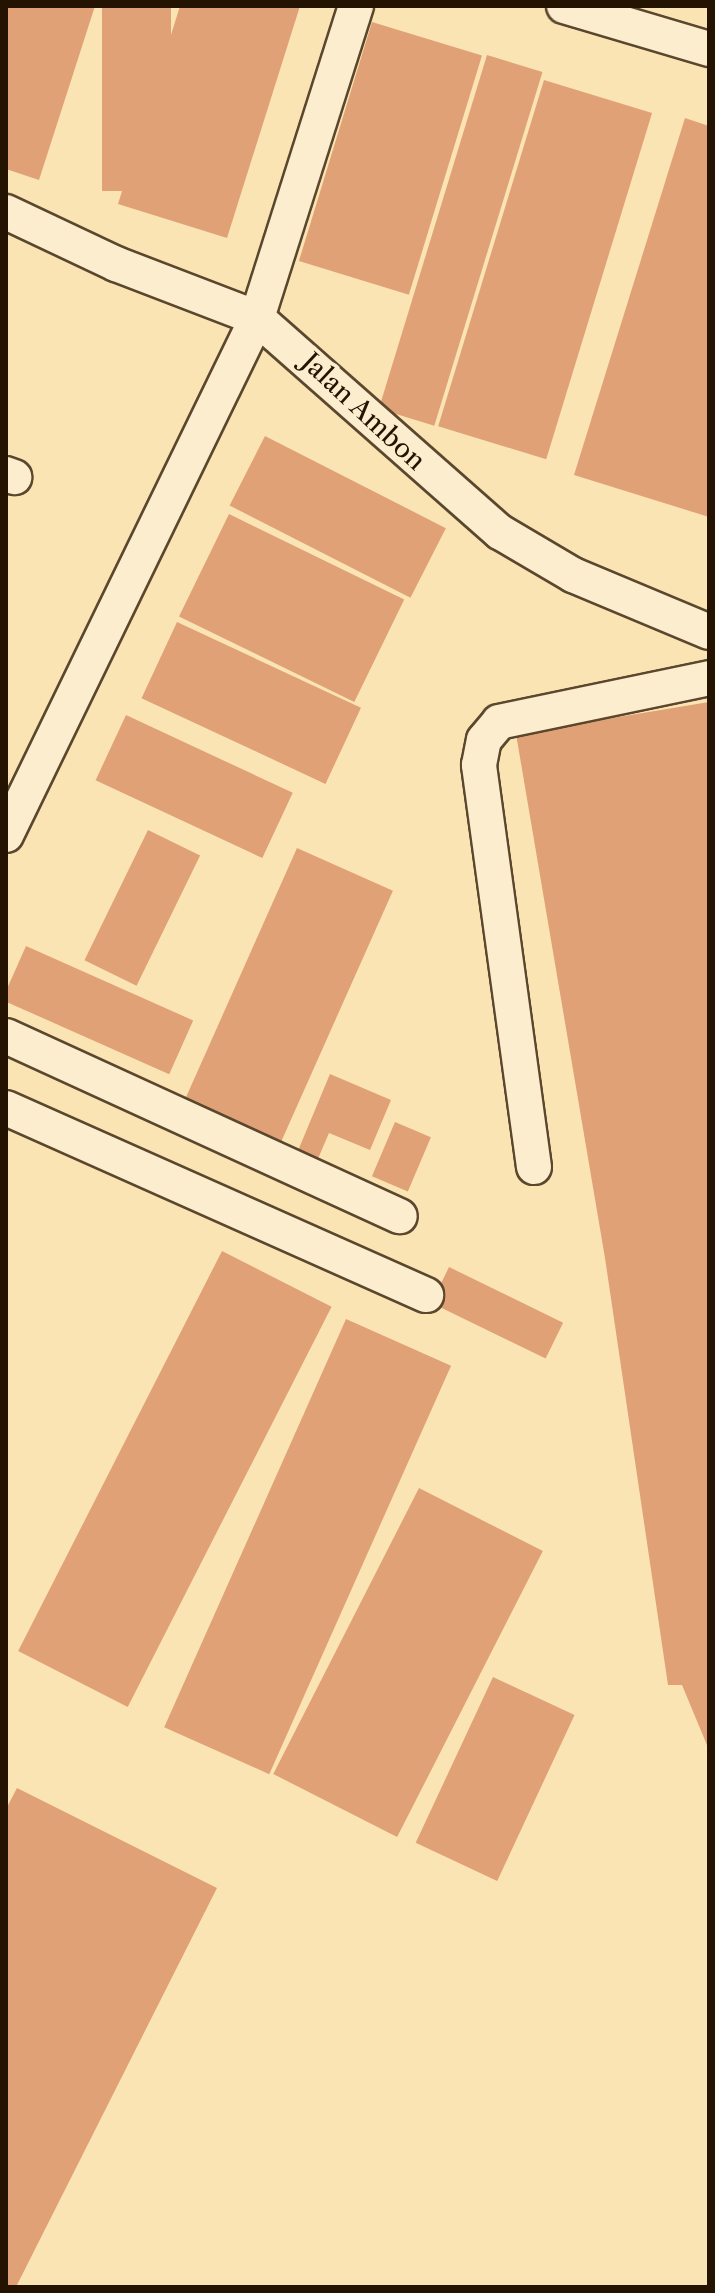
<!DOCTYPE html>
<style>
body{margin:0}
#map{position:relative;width:715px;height:2293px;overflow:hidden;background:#fbe4b3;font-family:"Libre Caslon Text",serif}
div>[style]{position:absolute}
.building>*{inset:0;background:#e1a176;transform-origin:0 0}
.roads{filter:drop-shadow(2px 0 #5a472e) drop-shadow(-2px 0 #5a472e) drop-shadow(0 2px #5a472e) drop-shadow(0 -2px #5a472e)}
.minor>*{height:34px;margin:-17px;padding:0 17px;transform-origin:17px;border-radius:17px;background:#fcedce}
span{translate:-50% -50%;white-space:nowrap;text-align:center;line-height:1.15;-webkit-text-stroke:7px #fcedce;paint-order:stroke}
.street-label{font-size:26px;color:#241301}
.frame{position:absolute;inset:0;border:8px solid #241301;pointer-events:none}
</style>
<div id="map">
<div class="building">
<div style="clip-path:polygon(6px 6px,95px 6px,39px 180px,6px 169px)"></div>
<div style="left:102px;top:6px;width:69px;height:185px"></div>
<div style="clip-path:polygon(180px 6px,300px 6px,227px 238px,118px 204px)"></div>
<div style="left:372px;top:22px;width:115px;height:250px;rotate:17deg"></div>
<div style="left:487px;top:55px;width:58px;height:370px;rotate:17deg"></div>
<div style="left:544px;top:80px;width:113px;height:362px;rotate:17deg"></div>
<div style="clip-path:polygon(685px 118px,709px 126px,709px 517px,574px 475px)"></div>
<div style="left:265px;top:436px;width:203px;height:78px;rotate:27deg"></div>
<div style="left:229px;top:514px;width:195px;height:114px;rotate:26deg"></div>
<div style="left:177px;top:622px;width:203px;height:84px;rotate:25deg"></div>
<div style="clip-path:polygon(709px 702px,709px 1750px,682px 1685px,668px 1685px,605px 1258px,516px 734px)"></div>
<div style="left:126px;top:715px;width:184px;height:72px;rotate:25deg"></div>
<div style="left:148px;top:830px;width:58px;height:145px;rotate:26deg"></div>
<div style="left:297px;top:848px;width:105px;height:274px;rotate:24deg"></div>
<div style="left:26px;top:946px;width:183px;height:59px;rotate:24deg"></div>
<div style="clip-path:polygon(330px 1074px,391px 1100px,370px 1150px,329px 1133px,317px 1161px,297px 1153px)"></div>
<div style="left:395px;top:1122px;width:39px;height:59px;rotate:23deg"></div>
<div style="left:222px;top:1251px;width:123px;height:449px;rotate:27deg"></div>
<div style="left:449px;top:1267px;width:127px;height:40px;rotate:26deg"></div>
<div style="left:346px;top:1319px;width:115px;height:447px;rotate:24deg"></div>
<div style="left:419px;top:1488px;width:139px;height:321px;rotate:27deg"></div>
<div style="left:493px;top:1677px;width:90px;height:183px;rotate:25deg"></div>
<div style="clip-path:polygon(17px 1788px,217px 1888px,16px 2287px,6px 2287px,6px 1809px)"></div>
</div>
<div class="roads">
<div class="minor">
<div style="left:564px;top:6px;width:151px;rotate:16.5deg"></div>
<div style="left:6px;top:212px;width:122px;rotate:25.3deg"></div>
<div style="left:116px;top:264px;width:151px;rotate:21deg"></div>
<div style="left:257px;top:318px;width:324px;rotate:41.4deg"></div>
<div style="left:500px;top:532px;width:85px;rotate:30.5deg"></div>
<div style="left:573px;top:575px;width:147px;rotate:22.7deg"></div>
<div style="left:6px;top:474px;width:9px;rotate:21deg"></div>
<div style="left:6px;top:835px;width:575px;rotate:-64.1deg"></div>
<div style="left:257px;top:318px;width:327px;rotate:-72.4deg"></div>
<div style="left:6px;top:1036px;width:433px;rotate:24.6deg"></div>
<div style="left:6px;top:1108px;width:460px;rotate:24deg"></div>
<div style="left:534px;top:1167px;width:406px;rotate:-97.8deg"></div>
<div style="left:479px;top:765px;width:25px;rotate:-79deg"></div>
<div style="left:484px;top:740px;width:23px;rotate:-50deg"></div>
<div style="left:499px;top:722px;width:215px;rotate:-11.8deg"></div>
</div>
</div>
<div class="street-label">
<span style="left:363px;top:412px;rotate:43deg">Jalan Ambon</span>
</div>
<div class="frame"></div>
</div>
